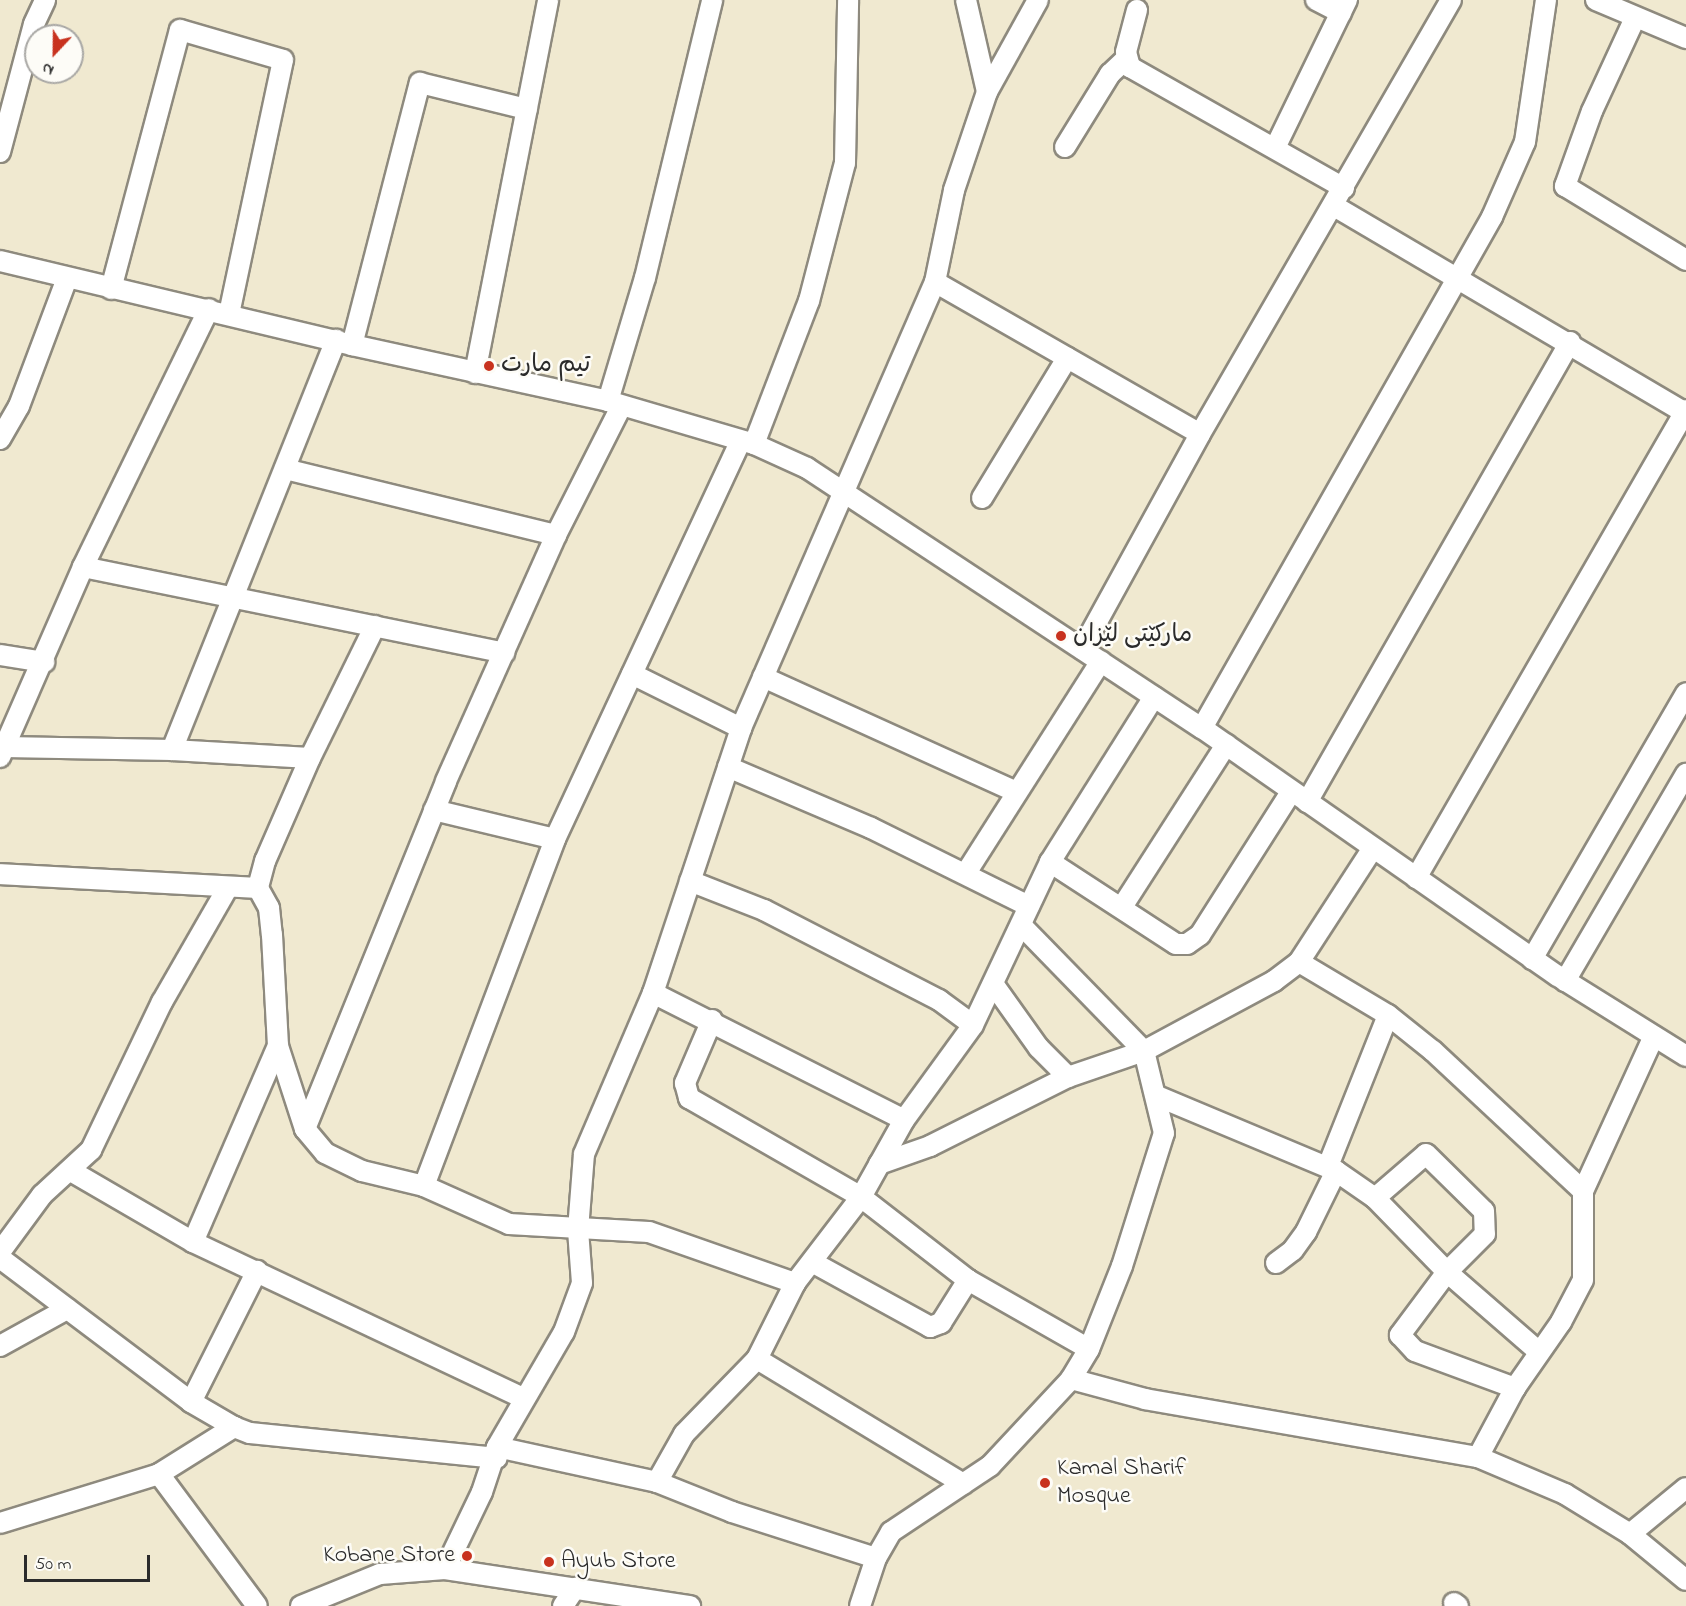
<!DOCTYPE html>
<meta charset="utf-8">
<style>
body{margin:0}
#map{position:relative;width:1686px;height:1606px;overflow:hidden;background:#f0e9d0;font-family:"Indie Flower","Playpen Sans Arabic",sans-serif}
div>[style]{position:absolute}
.roads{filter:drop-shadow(2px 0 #8e8a7e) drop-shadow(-2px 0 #8e8a7e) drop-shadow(0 2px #8e8a7e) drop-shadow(0 -2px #8e8a7e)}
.street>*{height:20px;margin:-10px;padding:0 10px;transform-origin:10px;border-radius:10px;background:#fff}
.dots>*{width:16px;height:16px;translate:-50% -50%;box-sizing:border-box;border:3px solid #fdfcf7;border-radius:50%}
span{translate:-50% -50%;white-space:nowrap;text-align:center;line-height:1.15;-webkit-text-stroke:5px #fdfcf7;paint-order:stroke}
.poi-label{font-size:24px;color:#2b2b2b}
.left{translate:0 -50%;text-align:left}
.right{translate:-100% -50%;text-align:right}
.north{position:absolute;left:24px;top:24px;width:60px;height:60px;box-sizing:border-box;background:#fdfcf7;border:2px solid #a9a8a5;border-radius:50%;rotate:202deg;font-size:16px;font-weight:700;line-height:24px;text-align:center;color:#2b2b2b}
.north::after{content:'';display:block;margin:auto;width:21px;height:27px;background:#c8321e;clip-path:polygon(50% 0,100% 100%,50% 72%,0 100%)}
.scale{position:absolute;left:24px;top:1555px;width:126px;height:27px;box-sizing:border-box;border:3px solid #2b2b2b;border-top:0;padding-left:8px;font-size:18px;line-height:21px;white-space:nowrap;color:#2b2b2b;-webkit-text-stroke:4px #fdfcf7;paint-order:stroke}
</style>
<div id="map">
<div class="roads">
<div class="street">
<div style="left:966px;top:0;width:94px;rotate:77.1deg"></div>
<div style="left:1316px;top:0;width:28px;rotate:27deg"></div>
<div style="left:1596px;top:0;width:98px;rotate:22.9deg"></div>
<div style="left:1137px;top:10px;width:43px;rotate:104.7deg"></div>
<div style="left:1126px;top:52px;width:16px;rotate:75deg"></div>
<div style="left:1130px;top:67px;width:246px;rotate:29.5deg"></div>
<div style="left:1635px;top:18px;width:102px;rotate:114.8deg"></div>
<div style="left:1592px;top:111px;width:80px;rotate:109.8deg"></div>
<div style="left:1565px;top:186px;width:142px;rotate:31.4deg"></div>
<div style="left:1065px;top:147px;width:86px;rotate:-58.3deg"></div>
<div style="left:1110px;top:74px;width:21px;rotate:-43deg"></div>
<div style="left:1275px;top:148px;width:165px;rotate:-64.1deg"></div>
<div style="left:0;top:152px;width:132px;rotate:-75.1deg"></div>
<div style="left:34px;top:24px;width:26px;rotate:-65deg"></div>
<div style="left:1334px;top:206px;width:408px;rotate:30.5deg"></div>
<div style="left:0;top:261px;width:362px;rotate:13.4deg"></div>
<div style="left:352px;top:345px;width:262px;rotate:12.3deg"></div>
<div style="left:608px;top:401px;width:152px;rotate:16.4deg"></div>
<div style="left:754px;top:444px;width:58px;rotate:24.4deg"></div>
<div style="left:807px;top:468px;width:473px;rotate:33.4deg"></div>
<div style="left:1202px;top:728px;width:434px;rotate:34.9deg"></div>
<div style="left:1558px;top:976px;width:151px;rotate:32deg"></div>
<div style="left:935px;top:282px;width:305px;rotate:29.8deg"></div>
<div style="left:111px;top:289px;width:268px;rotate:-75.1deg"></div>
<div style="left:180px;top:30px;width:107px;rotate:16.2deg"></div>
<div style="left:283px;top:60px;width:259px;rotate:102deg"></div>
<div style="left:352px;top:345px;width:271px;rotate:-75.5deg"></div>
<div style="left:420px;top:83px;width:110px;rotate:13.7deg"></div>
<div style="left:475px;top:373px;width:380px;rotate:-78.9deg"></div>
<div style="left:608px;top:401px;width:128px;rotate:-73.3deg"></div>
<div style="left:645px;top:278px;width:286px;rotate:-76.4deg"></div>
<div style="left:0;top:439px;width:38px;rotate:-60deg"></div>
<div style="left:19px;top:406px;width:137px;rotate:-69.4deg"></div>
<div style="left:754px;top:444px;width:153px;rotate:-69deg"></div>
<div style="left:809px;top:301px;width:143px;rotate:-75.4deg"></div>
<div style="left:845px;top:163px;width:163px;rotate:-88.9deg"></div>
<div style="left:285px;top:469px;width:279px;rotate:13.7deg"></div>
<div style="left:982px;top:498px;width:164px;rotate:-58.7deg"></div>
<div style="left:83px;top:567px;width:430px;rotate:11.5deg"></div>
<div style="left:375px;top:626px;width:147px;rotate:116.2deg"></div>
<div style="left:310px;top:758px;width:112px;rotate:113.6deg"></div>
<div style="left:265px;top:861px;width:28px;rotate:105deg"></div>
<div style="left:258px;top:888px;width:23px;rotate:61deg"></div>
<div style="left:269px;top:908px;width:27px;rotate:84deg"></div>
<div style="left:272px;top:935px;width:111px;rotate:86.9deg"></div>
<div style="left:278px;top:1046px;width:87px;rotate:72deg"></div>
<div style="left:305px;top:1129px;width:31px;rotate:50deg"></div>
<div style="left:325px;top:1153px;width:41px;rotate:25.9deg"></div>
<div style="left:362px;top:1171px;width:64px;rotate:13.6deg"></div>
<div style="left:424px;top:1186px;width:93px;rotate:24.1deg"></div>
<div style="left:509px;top:1224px;width:140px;rotate:3.3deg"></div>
<div style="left:649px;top:1232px;width:155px;rotate:19.3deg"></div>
<div style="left:1082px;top:649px;width:245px;rotate:-61.2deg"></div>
<div style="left:1200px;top:434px;width:501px;rotate:-59.96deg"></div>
<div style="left:0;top:655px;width:45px;rotate:9deg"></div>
<div style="left:632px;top:674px;width:122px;rotate:26.4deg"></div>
<div style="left:763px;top:677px;width:278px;rotate:24.4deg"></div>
<div style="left:1202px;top:728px;width:588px;rotate:-60.42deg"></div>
<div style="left:1492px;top:217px;width:82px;rotate:-66.3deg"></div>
<div style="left:1525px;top:142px;width:144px;rotate:-81.6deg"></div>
<div style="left:4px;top:747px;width:168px;rotate:1deg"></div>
<div style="left:172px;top:750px;width:138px;rotate:3.3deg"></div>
<div style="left:172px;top:750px;width:442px;rotate:-68.2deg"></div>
<div style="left:0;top:757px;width:207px;rotate:-66.4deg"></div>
<div style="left:83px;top:567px;width:287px;rotate:-64deg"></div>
<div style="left:728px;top:767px;width:155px;rotate:23.1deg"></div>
<div style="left:871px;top:828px;width:176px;rotate:26.3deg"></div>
<div style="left:1307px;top:802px;width:530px;rotate:-60.24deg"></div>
<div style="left:434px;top:810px;width:124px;rotate:13.5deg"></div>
<div style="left:1050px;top:862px;width:150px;rotate:33.1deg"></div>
<div style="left:1176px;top:944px;width:11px"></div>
<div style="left:1187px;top:944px;width:16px;rotate:-35deg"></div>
<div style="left:1200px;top:935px;width:169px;rotate:-57.5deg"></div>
<div style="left:966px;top:873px;width:251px;rotate:-57.5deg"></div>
<div style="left:0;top:874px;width:258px;rotate:3.1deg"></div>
<div style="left:1416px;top:878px;width:540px;rotate:-60.02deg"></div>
<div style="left:690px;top:881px;width:79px;rotate:21.4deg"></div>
<div style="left:764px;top:910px;width:197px;rotate:27.2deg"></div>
<div style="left:939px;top:1000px;width:42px;rotate:36.3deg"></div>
<div style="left:1122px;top:907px;width:193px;rotate:-57.3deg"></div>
<div style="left:1532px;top:959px;width:307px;rotate:-59.9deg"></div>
<div style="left:1299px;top:962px;width:104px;rotate:30.8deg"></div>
<div style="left:1388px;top:1015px;width:58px;rotate:38.7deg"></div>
<div style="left:1433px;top:1051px;width:205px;rotate:43deg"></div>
<div style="left:1565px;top:981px;width:240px;rotate:-59.7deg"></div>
<div style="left:994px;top:985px;width:77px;rotate:54.5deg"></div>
<div style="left:1039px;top:1048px;width:41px;rotate:45deg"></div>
<div style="left:653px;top:993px;width:281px;rotate:26.8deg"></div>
<div style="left:712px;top:1020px;width:69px;rotate:113.2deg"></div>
<div style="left:685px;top:1083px;width:16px;rotate:75deg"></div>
<div style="left:689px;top:1098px;width:198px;rotate:29.9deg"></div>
<div style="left:861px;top:1197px;width:135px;rotate:37.8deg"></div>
<div style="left:968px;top:1280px;width:139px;rotate:29.7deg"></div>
<div style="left:1157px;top:1096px;width:194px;rotate:22.7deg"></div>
<div style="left:1336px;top:1171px;width:47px;rotate:34.7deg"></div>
<div style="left:1375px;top:1198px;width:103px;rotate:45.8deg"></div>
<div style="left:1447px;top:1272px;width:122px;rotate:41deg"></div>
<div style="left:305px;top:1129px;width:375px;rotate:-67.9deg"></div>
<div style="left:446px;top:781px;width:269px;rotate:-65.9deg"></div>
<div style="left:556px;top:535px;width:144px;rotate:-63.1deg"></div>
<div style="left:879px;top:1164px;width:54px;rotate:-19.4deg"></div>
<div style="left:930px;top:1146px;width:154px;rotate:-26.6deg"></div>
<div style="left:1068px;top:1077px;width:80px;rotate:-18.9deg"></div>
<div style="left:1144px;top:1051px;width:148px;rotate:-28.3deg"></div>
<div style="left:1274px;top:981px;width:31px;rotate:-37deg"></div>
<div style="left:1299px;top:962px;width:136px;rotate:-57deg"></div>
<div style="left:1328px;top:1166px;width:162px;rotate:-68.3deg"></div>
<div style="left:71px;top:1171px;width:141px;rotate:30.2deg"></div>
<div style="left:193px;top:1242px;width:365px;rotate:25.3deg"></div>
<div style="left:424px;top:1186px;width:371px;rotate:-69.3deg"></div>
<div style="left:555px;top:839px;width:438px;rotate:-65deg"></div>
<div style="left:1375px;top:1198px;width:67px;rotate:-40.8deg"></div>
<div style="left:1426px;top:1154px;width:81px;rotate:44.5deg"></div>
<div style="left:1484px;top:1211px;width:23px;rotate:88deg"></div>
<div style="left:1485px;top:1234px;width:54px;rotate:135deg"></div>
<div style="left:1447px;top:1272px;width:79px;rotate:126.7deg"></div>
<div style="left:1400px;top:1335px;width:22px;rotate:47deg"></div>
<div style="left:1415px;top:1351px;width:107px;rotate:20.3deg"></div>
<div style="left:193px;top:1242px;width:214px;rotate:-66.6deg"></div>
<div style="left:0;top:1252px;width:71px;rotate:-53.6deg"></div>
<div style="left:42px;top:1195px;width:67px;rotate:-42.6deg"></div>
<div style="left:91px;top:1150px;width:164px;rotate:-64.4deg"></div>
<div style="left:162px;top:1002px;width:130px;rotate:-60.1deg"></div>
<div style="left:0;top:1258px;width:239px;rotate:37deg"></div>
<div style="left:191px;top:1402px;width:50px;rotate:30.2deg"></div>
<div style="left:812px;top:1262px;width:135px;rotate:28.8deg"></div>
<div style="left:930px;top:1327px;width:12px;rotate:-20deg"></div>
<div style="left:941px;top:1323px;width:51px;rotate:-57.9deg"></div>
<div style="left:1276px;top:1263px;width:21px;rotate:-37deg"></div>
<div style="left:1293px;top:1250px;width:22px;rotate:-54deg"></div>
<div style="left:1306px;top:1232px;width:68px;rotate:-63.8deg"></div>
<div style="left:0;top:1346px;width:77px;rotate:-28.9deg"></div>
<div style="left:757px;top:1359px;width:241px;rotate:31.2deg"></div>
<div style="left:1071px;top:1379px;width:77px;rotate:15.1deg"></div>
<div style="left:1145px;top:1399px;width:338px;rotate:9.9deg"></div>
<div style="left:1478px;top:1457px;width:95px;rotate:23deg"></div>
<div style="left:1565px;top:1494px;width:76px;rotate:31.6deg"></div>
<div style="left:1630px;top:1534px;width:72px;rotate:39.4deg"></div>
<div style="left:191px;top:1402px;width:147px;rotate:-63.3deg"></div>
<div style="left:497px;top:1447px;width:164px;rotate:12.3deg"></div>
<div style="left:657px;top:1482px;width:81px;rotate:21.8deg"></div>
<div style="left:732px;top:1512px;width:151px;rotate:17.7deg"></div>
<div style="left:1478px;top:1457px;width:78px;rotate:-61.8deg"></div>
<div style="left:1515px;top:1388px;width:80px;rotate:-55.1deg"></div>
<div style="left:1561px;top:1322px;width:47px;rotate:-62.4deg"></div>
<div style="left:1583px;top:1280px;width:89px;rotate:-90deg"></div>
<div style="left:1583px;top:1191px;width:170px;rotate:-65.4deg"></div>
<div style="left:159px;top:1474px;width:164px;rotate:53.4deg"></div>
<div style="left:657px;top:1482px;width:55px;rotate:-60.6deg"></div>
<div style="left:684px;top:1434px;width:105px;rotate:-45.8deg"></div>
<div style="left:757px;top:1359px;width:85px;rotate:-63.4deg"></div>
<div style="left:795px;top:1283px;width:108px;rotate:-52.5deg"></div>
<div style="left:861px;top:1197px;width:88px;rotate:-60.8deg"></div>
<div style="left:904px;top:1120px;width:117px;rotate:-54deg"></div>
<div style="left:973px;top:1025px;width:180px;rotate:-64.7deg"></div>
<div style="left:1050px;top:862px;width:195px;rotate:-57.8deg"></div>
<div style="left:0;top:1523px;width:166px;rotate:-17.1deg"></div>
<div style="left:159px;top:1474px;width:89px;rotate:-32.1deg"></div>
<div style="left:234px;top:1427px;width:17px;rotate:21deg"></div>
<div style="left:250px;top:1433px;width:248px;rotate:5.8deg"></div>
<div style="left:1630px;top:1534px;width:72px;rotate:-39.4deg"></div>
<div style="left:445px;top:1569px;width:85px;rotate:-64.3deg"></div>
<div style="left:482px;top:1492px;width:47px;rotate:-71.6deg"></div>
<div style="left:497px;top:1447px;width:133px;rotate:-59.8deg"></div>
<div style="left:564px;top:1332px;width:52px;rotate:-69.8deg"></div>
<div style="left:582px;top:1283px;width:53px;rotate:-94.3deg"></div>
<div style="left:578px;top:1230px;width:76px;rotate:-85.5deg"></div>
<div style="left:584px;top:1154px;width:175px;rotate:-66.8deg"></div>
<div style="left:653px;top:993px;width:279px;rotate:-71.6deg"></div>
<div style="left:741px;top:728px;width:486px;rotate:-66.5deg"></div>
<div style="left:935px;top:282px;width:94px;rotate:-78.3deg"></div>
<div style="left:954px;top:190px;width:103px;rotate:-71.4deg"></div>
<div style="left:987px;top:92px;width:105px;rotate:-61deg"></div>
<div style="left:1454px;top:1603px;width:5px;rotate:37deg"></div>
<div style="left:301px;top:1606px;width:85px;rotate:-22.1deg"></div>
<div style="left:380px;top:1574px;width:65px;rotate:-4.4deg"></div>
<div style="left:445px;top:1569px;width:248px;rotate:8.6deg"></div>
<div style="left:563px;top:1606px;width:22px;rotate:-56deg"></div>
<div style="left:860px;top:1606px;width:51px;rotate:-71.6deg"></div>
<div style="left:876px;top:1558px;width:30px;rotate:-60deg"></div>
<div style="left:891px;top:1532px;width:119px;rotate:-33.7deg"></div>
<div style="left:990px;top:1466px;width:119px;rotate:-47deg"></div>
<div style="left:1071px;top:1379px;width:35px;rotate:-59deg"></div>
<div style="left:1089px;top:1349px;width:89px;rotate:-68.3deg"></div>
<div style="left:1122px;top:1266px;width:139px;rotate:-72.5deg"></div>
<div style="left:1164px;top:1133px;width:84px;rotate:-103.7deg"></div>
<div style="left:1144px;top:1051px;width:176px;rotate:-134.3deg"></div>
</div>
</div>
<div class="dots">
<div style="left:489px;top:366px;background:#c8321e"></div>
<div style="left:1061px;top:636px;background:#c8321e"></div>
<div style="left:1045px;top:1483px;background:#c8321e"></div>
<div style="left:467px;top:1556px;background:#c8321e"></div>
<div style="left:549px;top:1562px;background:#c8321e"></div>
</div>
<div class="poi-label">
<span class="left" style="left:501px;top:366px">تيم مارت</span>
<span class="left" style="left:1073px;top:636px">مارکێتی لێزان</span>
<span class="left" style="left:1057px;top:1483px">Kamal Sharif<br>Mosque</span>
<span class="right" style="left:455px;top:1556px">Kobane Store</span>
<span class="left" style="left:561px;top:1562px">Ayub Store</span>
</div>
<div class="north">N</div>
<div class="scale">50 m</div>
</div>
